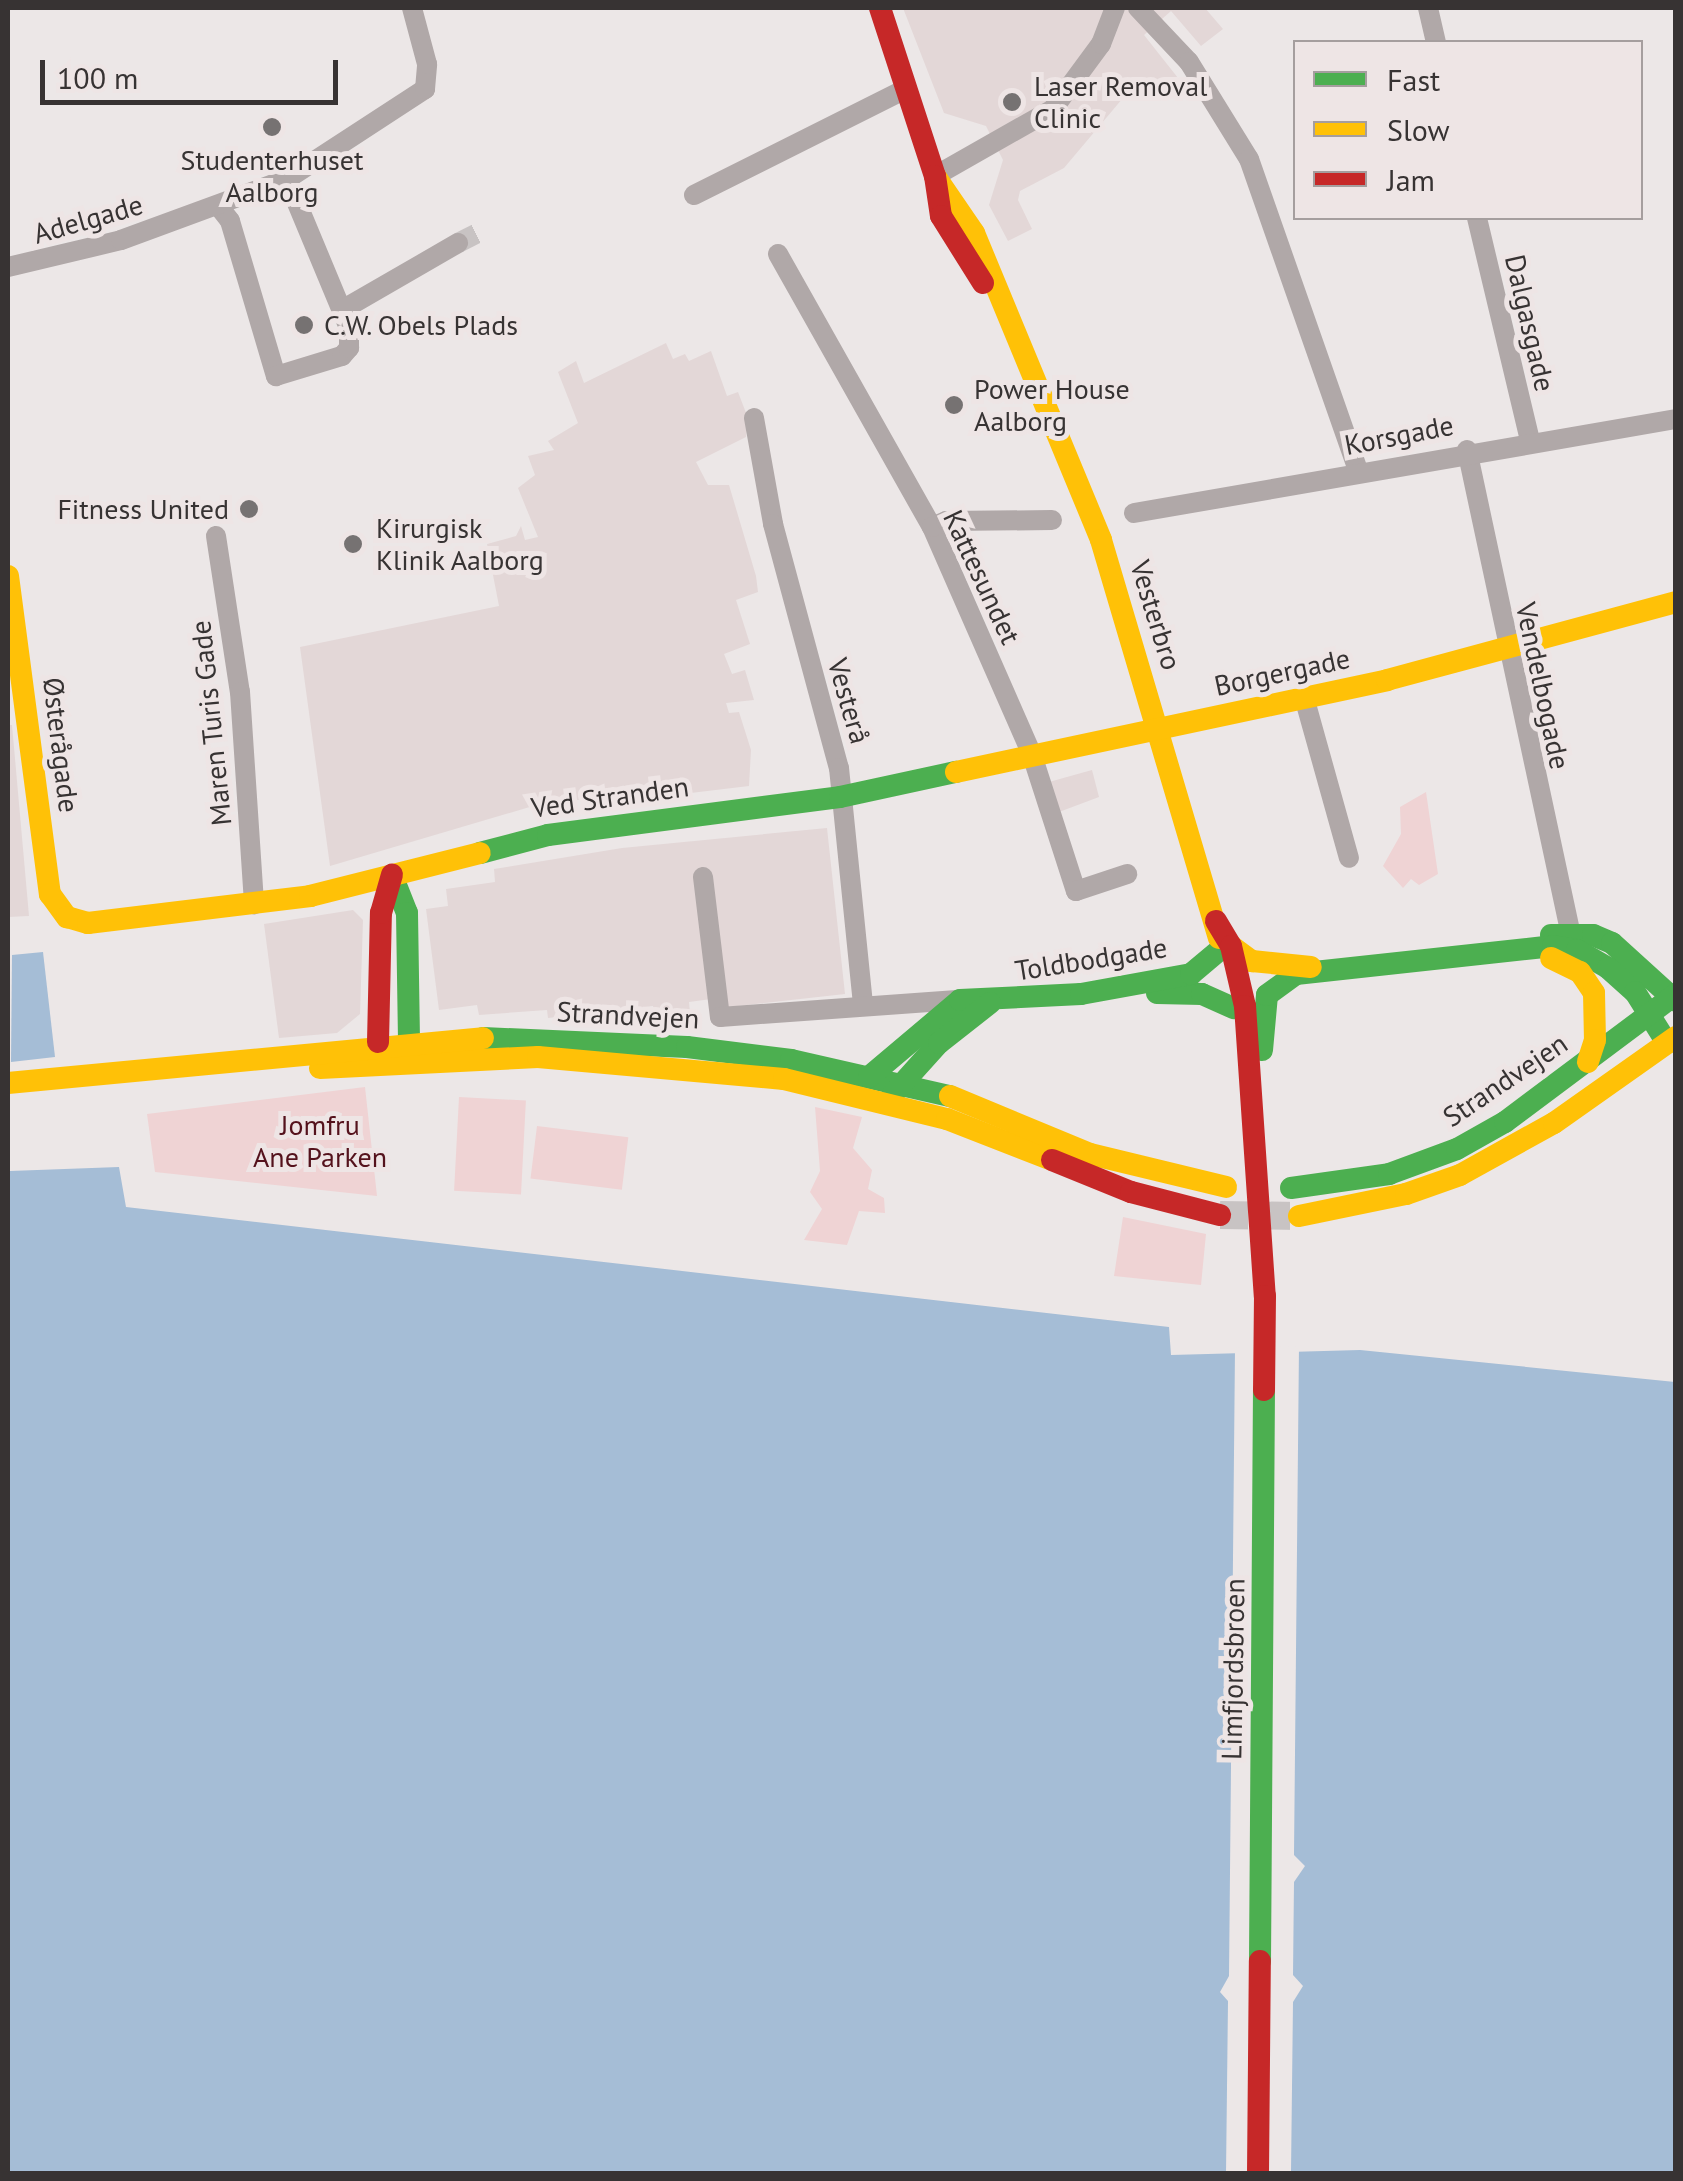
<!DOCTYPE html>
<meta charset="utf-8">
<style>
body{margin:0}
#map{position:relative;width:1683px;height:2181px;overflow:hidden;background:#ece7e7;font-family:"PT Sans",sans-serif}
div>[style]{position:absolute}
.built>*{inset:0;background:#e3d7d7}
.green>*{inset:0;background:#efd3d4;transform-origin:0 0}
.water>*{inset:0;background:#a5bdd6}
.pier>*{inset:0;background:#ece7e7}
.street-tunnel>*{height:20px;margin-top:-10px;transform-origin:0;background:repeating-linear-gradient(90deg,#c8c3c3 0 20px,transparent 0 30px)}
.secondary-tunnel>*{height:28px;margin-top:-14px;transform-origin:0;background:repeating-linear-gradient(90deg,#c8c3c3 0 28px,transparent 0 42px)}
.street>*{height:20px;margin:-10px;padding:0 10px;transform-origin:10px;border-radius:10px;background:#b0a8a8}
.fast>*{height:22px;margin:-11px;padding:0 11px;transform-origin:11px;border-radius:11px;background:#4caf50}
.slow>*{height:22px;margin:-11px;padding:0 11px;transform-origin:11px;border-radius:11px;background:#ffc107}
.jam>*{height:22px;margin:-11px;padding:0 11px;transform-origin:11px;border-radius:11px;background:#c62828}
.dots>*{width:28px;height:28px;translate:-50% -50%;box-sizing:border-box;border:5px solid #eee5e5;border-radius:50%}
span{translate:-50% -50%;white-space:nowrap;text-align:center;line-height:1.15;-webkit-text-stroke:10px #eee5e5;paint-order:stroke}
.poi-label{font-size:28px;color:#373333}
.left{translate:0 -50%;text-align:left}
.right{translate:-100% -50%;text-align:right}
.street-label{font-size:28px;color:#373333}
.park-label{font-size:28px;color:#54121c}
.frame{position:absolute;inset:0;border:10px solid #373333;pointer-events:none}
.legend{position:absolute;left:1293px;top:40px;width:350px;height:180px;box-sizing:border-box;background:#eee5e5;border:2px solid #a59e9e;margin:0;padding:12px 18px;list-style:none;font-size:30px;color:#373333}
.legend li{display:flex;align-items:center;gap:20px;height:50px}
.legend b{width:50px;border:2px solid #a59e9e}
.scale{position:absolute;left:40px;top:60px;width:298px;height:45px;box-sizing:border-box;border:5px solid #373333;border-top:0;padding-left:12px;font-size:30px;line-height:35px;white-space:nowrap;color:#373333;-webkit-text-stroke:8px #eee5e5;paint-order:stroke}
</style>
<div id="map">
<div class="built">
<div style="clip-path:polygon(903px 8px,1205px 8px,1223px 29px,1201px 46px,1171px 11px,1144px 35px,1182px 83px,1158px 101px,1139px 79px,1064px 168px,1020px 191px,1018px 200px,1032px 229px,1008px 241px,989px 205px,1003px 160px,986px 126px,944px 113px)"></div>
<div style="clip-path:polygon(666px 343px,673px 359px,685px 354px,689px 361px,711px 351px,727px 396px,738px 392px,748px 418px,746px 437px,696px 462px,708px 485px,729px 485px,756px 576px,758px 592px,736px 600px,750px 644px,724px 654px,732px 674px,745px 670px,754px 700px,726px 703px,729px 713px,739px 712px,751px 750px,749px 786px,674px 795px,667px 788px,533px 806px,330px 866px,300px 647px,499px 606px,487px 544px,516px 536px,521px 526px,525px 540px,538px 537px,518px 488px,535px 475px,528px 456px,554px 450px,548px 441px,578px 423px,558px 372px,576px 361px,584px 383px)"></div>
<div style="clip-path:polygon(8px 725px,12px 725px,29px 916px,8px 917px)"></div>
<div style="clip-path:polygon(1092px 770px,1099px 797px,1059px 812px,1049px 782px)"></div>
<div style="clip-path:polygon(827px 828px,845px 994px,728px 1007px,726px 997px,689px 1002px,690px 1013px,655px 1017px,653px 1006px,548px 1018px,547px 1010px,479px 1015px,477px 1005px,439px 1010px,426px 909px,448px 906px,446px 889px,495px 882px,494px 869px,622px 848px)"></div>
<div style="clip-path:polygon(353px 910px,363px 920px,360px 1014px,337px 1033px,279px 1038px,264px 924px)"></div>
</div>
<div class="green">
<div style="clip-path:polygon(1426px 792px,1438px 874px,1419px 885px,1411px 879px,1403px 888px,1383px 866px,1401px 834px,1400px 807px)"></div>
<div style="clip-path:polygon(365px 1087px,377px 1196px,155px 1172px,147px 1114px)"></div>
<div style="left:459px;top:1097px;width:67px;height:94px;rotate:3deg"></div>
<div style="clip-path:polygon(815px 1107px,862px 1117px,853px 1148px,872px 1170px,868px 1189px,884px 1198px,885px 1213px,859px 1211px,847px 1245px,804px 1240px,822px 1209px,810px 1192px,820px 1171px)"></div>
<div style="left:537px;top:1126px;width:92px;height:53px;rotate:7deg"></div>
<div style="clip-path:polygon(1123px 1217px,1206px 1234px,1201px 1285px,1114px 1276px)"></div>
</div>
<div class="water">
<div style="clip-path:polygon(43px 952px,55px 1057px,11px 1062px,12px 955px)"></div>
<div style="clip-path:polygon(119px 1167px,126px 1207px,1169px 1327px,1171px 1355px,1360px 1350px,1675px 1382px,1675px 2173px,8px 2174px,10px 1171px)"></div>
</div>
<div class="pier">
<div style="clip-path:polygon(1299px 1346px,1294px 1855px,1305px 1866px,1294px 1882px,1293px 1975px,1303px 1986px,1293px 2002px,1291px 2173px,1226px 2173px,1228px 2001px,1220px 1992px,1229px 1976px,1235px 1348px)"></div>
</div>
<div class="street-tunnel">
<div style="left:458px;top:243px;width:29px;rotate:-27deg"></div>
</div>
<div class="secondary-tunnel">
<div style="left:1220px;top:1215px;width:79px;rotate:0.7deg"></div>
</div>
<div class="street">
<div style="left:1138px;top:8px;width:74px;rotate:46.6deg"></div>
<div style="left:1189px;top:62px;width:114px;rotate:58.3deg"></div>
<div style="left:1249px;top:159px;width:330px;rotate:70.7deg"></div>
<div style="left:1428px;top:8px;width:35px;rotate:77deg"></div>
<div style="left:935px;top:176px;width:136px;rotate:-29.6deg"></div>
<div style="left:1053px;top:109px;width:81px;rotate:-53.6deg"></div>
<div style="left:1101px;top:44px;width:39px;rotate:-69deg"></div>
<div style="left:694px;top:195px;width:235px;rotate:-26.6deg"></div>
<div style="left:220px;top:208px;width:16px;rotate:52deg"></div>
<div style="left:230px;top:221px;width:162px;rotate:73.5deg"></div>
<div style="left:276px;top:376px;width:69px;rotate:-16.9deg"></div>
<div style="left:342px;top:356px;width:11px;rotate:-49deg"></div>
<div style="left:349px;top:348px;width:20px;rotate:-90deg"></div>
<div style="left:349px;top:328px;width:161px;rotate:-112.6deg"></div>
<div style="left:1477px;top:218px;width:228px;rotate:76.6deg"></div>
<div style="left:778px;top:254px;width:313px;rotate:60.6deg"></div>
<div style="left:932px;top:527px;width:249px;rotate:66.3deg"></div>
<div style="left:1032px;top:755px;width:143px;rotate:72.1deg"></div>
<div style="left:1076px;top:891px;width:54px;rotate:-18.4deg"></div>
<div style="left:8px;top:267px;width:116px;rotate:-13.4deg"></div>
<div style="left:121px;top:240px;width:177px;rotate:-20.2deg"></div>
<div style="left:287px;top:179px;width:165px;rotate:-33.1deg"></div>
<div style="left:425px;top:89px;width:25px;rotate:-85deg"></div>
<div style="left:427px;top:64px;width:58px;rotate:-105deg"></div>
<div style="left:342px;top:310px;width:134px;rotate:-30deg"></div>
<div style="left:754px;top:418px;width:108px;rotate:79.8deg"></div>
<div style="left:773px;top:524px;width:253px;rotate:74.9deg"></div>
<div style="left:839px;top:768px;width:237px;rotate:84.2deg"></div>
<div style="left:1467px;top:450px;width:493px;rotate:77.9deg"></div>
<div style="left:1134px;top:513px;width:550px;rotate:-9.84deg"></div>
<div style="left:932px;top:527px;width:15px;rotate:-23deg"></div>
<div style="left:946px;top:521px;width:106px;rotate:-0.5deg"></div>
<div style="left:216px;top:536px;width:158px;rotate:81.3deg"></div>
<div style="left:240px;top:692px;width:213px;rotate:86.2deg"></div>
<div style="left:1304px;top:697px;width:167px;rotate:74.4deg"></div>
<div style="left:703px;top:877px;width:141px;rotate:83.1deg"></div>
<div style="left:720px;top:1017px;width:241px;rotate:-4.1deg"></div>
</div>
<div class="fast">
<div style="left:480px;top:853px;width:70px;rotate:-14.8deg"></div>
<div style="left:548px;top:835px;width:294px;rotate:-7.4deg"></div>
<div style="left:840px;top:797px;width:119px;rotate:-12.2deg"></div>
<div style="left:392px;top:875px;width:41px;rotate:68.5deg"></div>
<div style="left:407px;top:913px;width:127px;rotate:89.1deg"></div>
<div style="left:1551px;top:935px;width:42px"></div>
<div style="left:1593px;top:935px;width:21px;rotate:23deg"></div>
<div style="left:1612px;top:943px;width:86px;rotate:42.2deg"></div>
<div style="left:1157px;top:993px;width:45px;rotate:1.3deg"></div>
<div style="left:1202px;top:994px;width:35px;rotate:24deg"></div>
<div style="left:483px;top:1038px;width:204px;rotate:2.5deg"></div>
<div style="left:687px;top:1047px;width:105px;rotate:7.1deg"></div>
<div style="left:791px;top:1060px;width:163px;rotate:12.8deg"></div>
<div style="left:1262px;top:1050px;width:55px;rotate:-84.8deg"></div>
<div style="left:1267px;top:995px;width:36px;rotate:-36deg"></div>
<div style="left:1296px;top:974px;width:259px;rotate:-6.2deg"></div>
<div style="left:1553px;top:946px;width:24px;rotate:9deg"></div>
<div style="left:1577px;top:950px;width:36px;rotate:30deg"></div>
<div style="left:1608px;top:968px;width:36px;rotate:42deg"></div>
<div style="left:1635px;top:992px;width:60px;rotate:57.9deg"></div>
<div style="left:869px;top:1077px;width:119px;rotate:-40.2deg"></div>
<div style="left:960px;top:1000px;width:121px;rotate:-2.8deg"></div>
<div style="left:1081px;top:994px;width:112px;rotate:-10.3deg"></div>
<div style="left:1191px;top:974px;width:39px;rotate:-40deg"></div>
<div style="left:893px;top:1094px;width:69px;rotate:-48deg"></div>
<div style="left:939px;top:1043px;width:65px;rotate:-38.1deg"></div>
<div style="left:1291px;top:1188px;width:99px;rotate:-8.1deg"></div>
<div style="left:1389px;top:1174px;width:72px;rotate:-20.2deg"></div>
<div style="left:1457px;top:1149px;width:55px;rotate:-29.4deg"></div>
<div style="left:1505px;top:1122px;width:214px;rotate:-36.8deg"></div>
<div style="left:1260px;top:1961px;width:571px;rotate:-89.6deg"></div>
</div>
<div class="slow">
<div style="left:935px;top:176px;width:69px;rotate:55.6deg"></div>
<div style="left:974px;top:233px;width:332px;rotate:67.5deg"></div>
<div style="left:1101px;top:540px;width:415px;rotate:73.5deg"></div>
<div style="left:8px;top:576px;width:321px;rotate:82.5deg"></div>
<div style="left:50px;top:894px;width:29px;rotate:54deg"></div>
<div style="left:67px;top:917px;width:22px;rotate:16deg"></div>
<div style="left:88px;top:923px;width:224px;rotate:-6.9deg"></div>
<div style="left:310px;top:896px;width:175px;rotate:-14.2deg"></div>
<div style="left:956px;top:772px;width:441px;rotate:-12deg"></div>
<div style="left:1387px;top:680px;width:299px;rotate:-15.1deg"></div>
<div style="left:1231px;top:946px;width:26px;rotate:36deg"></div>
<div style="left:1252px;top:961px;width:59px;rotate:5.8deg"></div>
<div style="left:1551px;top:958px;width:32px;rotate:26deg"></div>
<div style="left:1580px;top:972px;width:25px;rotate:56deg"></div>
<div style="left:1594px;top:993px;width:47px;rotate:88.8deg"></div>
<div style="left:1595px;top:1040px;width:23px;rotate:108deg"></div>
<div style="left:320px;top:1068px;width:218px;rotate:-2.9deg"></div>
<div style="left:538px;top:1057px;width:247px;rotate:5.1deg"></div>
<div style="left:784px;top:1079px;width:168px;rotate:13.8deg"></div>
<div style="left:947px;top:1119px;width:113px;rotate:21.3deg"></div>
<div style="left:8px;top:1083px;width:477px;rotate:-5.4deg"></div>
<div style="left:950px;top:1096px;width:152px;rotate:22.5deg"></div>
<div style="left:1090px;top:1154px;width:140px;rotate:13.6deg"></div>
<div style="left:1299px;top:1216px;width:109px;rotate:-11.6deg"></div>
<div style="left:1406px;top:1194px;width:57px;rotate:-19.4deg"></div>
<div style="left:1460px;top:1175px;width:107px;rotate:-29deg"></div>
<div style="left:1554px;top:1123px;width:149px;rotate:-35.2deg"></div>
</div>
<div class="jam">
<div style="left:880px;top:8px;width:177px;rotate:71.9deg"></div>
<div style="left:935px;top:176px;width:40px;rotate:81.5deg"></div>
<div style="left:941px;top:216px;width:79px;rotate:57.9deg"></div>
<div style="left:1216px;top:921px;width:29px;rotate:59deg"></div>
<div style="left:1231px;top:946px;width:62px;rotate:76.9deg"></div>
<div style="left:1245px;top:1006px;width:291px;rotate:86.1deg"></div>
<div style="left:1265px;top:1296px;width:94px;rotate:90.6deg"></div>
<div style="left:378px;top:1042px;width:129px;rotate:-88.7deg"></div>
<div style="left:381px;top:913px;width:40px;rotate:-74deg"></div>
<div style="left:1052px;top:1160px;width:85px;rotate:22.1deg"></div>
<div style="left:1131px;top:1192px;width:92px;rotate:14.5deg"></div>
<div style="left:1258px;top:2174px;width:213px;rotate:-89.5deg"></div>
</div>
<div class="dots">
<div style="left:1012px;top:102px;background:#767272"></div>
<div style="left:272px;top:127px;background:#767272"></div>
<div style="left:304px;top:325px;background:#767272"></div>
<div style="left:954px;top:405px;background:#767272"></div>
<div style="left:249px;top:509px;background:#767272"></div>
<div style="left:353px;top:544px;background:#767272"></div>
</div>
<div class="poi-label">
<span class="left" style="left:1034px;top:102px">Laser Removal<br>Clinic</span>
<span style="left:272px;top:176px">Studenterhuset<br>Aalborg</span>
<span class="left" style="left:324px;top:325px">C.W. Obels Plads</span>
<span class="left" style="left:974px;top:405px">Power House<br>Aalborg</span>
<span class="right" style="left:229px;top:509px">Fitness United</span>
<span class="left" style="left:376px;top:544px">Kirurgisk<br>Klinik Aalborg</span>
</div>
<div class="street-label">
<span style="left:88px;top:219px;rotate:-16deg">Adelgade</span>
<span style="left:1530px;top:323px;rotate:77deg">Dalgasgade</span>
<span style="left:1399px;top:435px;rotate:-11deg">Korsgade</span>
<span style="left:982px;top:577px;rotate:65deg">Kattesundet</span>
<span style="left:1156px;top:615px;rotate:73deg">Vesterbro</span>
<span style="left:1282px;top:672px;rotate:-12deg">Borgergade</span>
<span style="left:1543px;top:686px;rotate:78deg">Vendelbogade</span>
<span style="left:849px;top:701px;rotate:74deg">Vesterå</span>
<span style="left:211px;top:723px;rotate:-96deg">Maren Turis Gade</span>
<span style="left:61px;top:745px;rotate:83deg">Østerågade</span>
<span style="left:610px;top:797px;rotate:-8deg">Ved Stranden</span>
<span style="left:1091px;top:959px;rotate:-9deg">Toldbodgade</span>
<span style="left:628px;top:1015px;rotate:3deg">Strandvejen</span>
<span style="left:1505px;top:1080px;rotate:-34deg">Strandvejen</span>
<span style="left:1233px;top:1669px;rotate:-89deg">Limfjordsbroen</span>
</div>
<div class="park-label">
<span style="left:320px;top:1141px">Jomfru<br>Ane Parken</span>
</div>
<div class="frame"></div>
<ul class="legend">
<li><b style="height:12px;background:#4caf50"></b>Fast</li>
<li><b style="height:12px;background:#ffc107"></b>Slow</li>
<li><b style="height:12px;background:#c62828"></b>Jam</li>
</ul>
<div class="scale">100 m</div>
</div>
